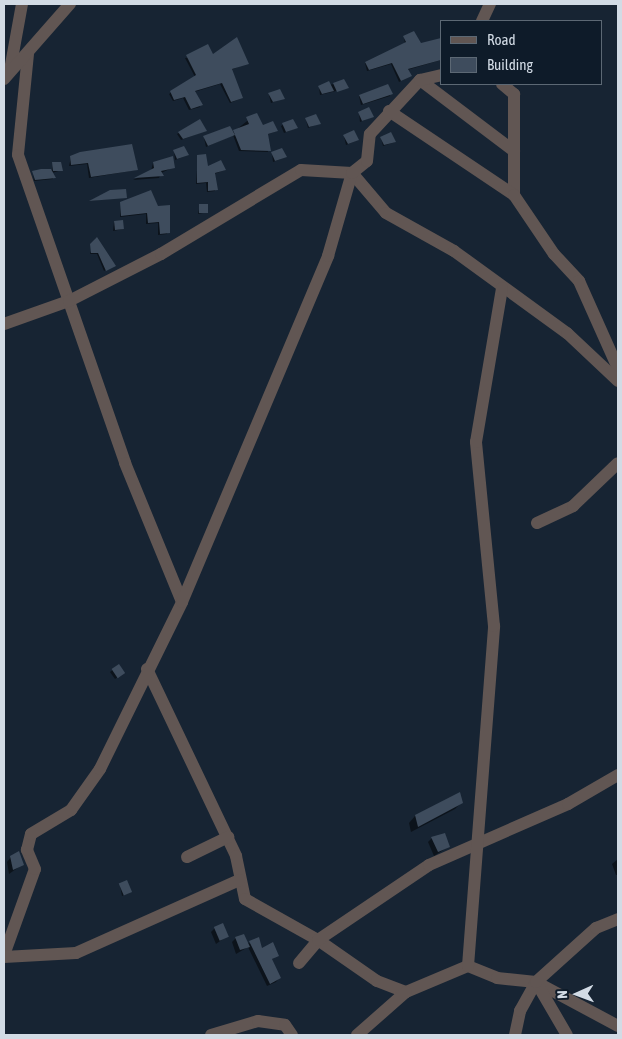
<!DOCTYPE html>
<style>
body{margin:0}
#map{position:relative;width:622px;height:1039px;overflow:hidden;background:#172433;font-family:"Asap Condensed",sans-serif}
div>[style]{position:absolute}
.shadow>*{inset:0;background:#0007}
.building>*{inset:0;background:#3e4c5d;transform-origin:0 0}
.minor>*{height:12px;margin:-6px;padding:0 6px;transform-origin:6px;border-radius:6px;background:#615653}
span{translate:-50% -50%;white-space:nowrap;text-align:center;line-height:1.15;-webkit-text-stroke:4px #0e1b29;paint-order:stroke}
.frame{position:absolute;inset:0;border:5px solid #d2dbe5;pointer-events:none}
.legend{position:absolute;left:440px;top:20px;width:162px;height:65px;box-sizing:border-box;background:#0e1b29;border:1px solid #5c6874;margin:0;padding:6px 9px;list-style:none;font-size:15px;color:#d2dbe5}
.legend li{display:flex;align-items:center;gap:10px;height:25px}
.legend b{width:25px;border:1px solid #5c6874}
.north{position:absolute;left:552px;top:969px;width:50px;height:50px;-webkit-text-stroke:4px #0e1b29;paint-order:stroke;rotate:268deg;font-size:14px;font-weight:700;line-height:20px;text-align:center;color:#d2dbe5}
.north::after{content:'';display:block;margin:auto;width:18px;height:22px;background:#d2dbe5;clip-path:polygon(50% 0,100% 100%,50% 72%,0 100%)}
</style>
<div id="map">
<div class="shadow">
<div style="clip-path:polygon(404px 37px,441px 54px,441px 60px,407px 70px,411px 76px,399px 82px,391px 64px,367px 71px,365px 63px,405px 44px)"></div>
<div style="clip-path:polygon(213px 55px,247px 63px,231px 70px,242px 98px,230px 103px,220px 84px,194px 92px,200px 107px,189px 110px,183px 98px,173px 101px,169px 94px,195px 77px,185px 58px)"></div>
<div style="clip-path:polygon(334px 84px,348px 88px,320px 95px,319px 87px)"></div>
<div style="clip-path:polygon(387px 86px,390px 96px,361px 105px,359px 96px)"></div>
<div style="clip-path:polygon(269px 95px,283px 98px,271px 103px)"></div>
<div style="clip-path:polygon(359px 113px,372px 117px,360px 122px)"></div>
<div style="clip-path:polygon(256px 114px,262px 127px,277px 131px,266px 135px,268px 152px,239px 151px,233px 135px,206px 147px,204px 138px,232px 133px)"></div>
<div style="clip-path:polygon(292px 120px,296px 128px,284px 133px,281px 126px)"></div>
<div style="clip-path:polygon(306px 120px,320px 123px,308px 128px)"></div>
<div style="clip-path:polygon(200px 121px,205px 131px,181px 140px,177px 134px)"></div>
<div style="clip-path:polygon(344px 136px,358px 140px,346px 145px)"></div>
<div style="clip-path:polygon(381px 138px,395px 142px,383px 146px)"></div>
<div style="clip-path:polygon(174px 151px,188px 155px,175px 160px)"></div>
<div style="clip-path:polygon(272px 153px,286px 157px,273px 162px)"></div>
<div style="clip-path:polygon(198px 156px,207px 167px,225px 170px,214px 174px,215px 191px,207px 192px,206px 183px,196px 184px)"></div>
<div style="clip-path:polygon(71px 157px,136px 170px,89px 178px,87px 164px,69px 166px)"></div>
<div style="clip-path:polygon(153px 163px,174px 167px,161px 173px,159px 178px,133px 180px,151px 171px)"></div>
<div style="clip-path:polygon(53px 164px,62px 170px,52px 173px,53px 179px,34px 181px,33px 172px,52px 170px)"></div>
<div style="clip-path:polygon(110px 191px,126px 197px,90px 201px)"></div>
<div style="clip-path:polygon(150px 192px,168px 232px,167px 234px,158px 235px,158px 223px,146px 224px,146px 214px,120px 217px,121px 204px)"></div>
<div style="clip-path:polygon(200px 205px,208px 212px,198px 214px)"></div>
<div style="clip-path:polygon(114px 222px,123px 229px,113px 231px)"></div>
<div style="clip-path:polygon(96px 238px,112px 267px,104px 271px,97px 254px,90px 254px)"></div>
<div style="clip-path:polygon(119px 665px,122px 674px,115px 679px,110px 672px)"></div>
<div style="clip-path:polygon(462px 802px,455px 809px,411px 832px,409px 823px,415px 816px)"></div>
<div style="clip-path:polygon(432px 838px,448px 847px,434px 856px,428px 842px)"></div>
<div style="clip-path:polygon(11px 857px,23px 864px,9px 874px,7px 862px)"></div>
<div style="clip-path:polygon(618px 859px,618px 875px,616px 875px,612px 864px)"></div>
<div style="clip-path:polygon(120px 885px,129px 893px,122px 896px)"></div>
<div style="clip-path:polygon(215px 928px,227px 936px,216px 944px,211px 932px)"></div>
<div style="clip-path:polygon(236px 938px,278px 955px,271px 960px,279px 978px,276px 982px,267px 986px,248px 947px,236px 954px,232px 942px)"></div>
</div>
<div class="building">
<div style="clip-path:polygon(414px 31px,421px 43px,441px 38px,441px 60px,408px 69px,412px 76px,401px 81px,392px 63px,369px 70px,365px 62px,406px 42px,403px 36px)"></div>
<div style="clip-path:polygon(237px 37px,249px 64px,232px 69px,243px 98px,231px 102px,222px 83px,195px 91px,203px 105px,191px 109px,185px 97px,174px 100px,170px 91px,196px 75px,186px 55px,208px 44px,213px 54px)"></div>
<div style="clip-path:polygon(344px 79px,349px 88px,337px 92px,333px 83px)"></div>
<div style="clip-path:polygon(329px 81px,334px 91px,322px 94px,318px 86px)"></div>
<div style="clip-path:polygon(388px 84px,393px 94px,363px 104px,359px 95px)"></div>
<div style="clip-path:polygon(280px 89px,285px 99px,273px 102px,268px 93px)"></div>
<div style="clip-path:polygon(369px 107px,374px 117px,362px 121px,358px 112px)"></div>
<div style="clip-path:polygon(257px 113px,263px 125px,273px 121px,278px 131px,268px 134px,271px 151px,241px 150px,233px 130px,249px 124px,246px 117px)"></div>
<div style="clip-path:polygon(316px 114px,321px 124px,309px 127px,305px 118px)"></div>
<div style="clip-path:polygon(200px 119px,207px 131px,183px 139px,178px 132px)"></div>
<div style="clip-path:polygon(293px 119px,298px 128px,286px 132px,282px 123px)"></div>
<div style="clip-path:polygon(230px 126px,235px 135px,208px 146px,203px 136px)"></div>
<div style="clip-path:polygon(354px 130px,359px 140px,348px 144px,343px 135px)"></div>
<div style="clip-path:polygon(391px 132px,396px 142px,384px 145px,380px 137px)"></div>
<div style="clip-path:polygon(132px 144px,138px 170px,91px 177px,88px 163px,71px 165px,70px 156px,80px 152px)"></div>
<div style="clip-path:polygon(184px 146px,189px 155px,177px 159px,173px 150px)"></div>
<div style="clip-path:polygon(282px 148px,287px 157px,275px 161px,271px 152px)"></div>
<div style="clip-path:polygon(206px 154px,208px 166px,221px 160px,226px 170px,215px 173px,218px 190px,208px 191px,208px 182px,197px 183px,197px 155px)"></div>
<div style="clip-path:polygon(173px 156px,175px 168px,161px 171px,164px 176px,134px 178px,154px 168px,153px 162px)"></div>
<div style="clip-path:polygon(52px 162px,61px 162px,63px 171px,53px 171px)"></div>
<div style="clip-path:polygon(41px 169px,51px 169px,56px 178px,35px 180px,32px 171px)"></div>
<div style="clip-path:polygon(126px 189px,127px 198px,89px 201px,110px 190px)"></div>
<div style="clip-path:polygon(151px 190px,158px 206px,170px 205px,170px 233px,160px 234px,159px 222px,148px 223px,147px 213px,121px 216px,120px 202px)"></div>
<div style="left:199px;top:204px;width:9px;height:9px"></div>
<div style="left:123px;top:220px;width:9px;height:9px;rotate:84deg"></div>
<div style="clip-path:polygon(97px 237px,116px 266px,106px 271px,98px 253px,91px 253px,90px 244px)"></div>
<div style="left:119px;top:664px;width:11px;height:9px;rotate:56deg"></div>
<div style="clip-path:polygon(460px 792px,463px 803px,418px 827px,415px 815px)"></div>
<div style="clip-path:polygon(445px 833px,450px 847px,438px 852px,431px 837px)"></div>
<div style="clip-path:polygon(19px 851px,24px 865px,13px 870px,10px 856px)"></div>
<div style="left:127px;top:880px;width:13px;height:9px;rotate:67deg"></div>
<div style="left:223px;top:923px;width:15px;height:10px;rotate:67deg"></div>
<div style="clip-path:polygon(244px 934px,250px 947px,240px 950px,235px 937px)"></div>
<div style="clip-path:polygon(259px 937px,262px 948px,273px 942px,279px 956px,272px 959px,281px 978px,270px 984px,249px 941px)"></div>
</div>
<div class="minor">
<div style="left:482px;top:21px;width:19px;rotate:-65deg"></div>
<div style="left:28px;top:54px;width:101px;rotate:95.7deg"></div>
<div style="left:18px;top:155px;width:326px;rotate:70.8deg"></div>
<div style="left:125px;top:463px;width:150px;rotate:67.7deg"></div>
<div style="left:10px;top:70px;width:67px;rotate:-79.7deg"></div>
<div style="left:4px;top:79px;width:100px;rotate:-48.7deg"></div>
<div style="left:420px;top:80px;width:118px;rotate:37.1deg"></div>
<div style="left:502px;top:84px;width:16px;rotate:40deg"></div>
<div style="left:514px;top:94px;width:101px;rotate:90deg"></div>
<div style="left:389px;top:111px;width:151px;rotate:33.9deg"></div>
<div style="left:514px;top:195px;width:71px;rotate:55.9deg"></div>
<div style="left:554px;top:254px;width:37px;rotate:47deg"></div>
<div style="left:579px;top:281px;width:95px;rotate:65.9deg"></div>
<div style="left:4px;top:324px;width:69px;rotate:-19.5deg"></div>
<div style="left:69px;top:301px;width:103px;rotate:-27.1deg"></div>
<div style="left:161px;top:254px;width:163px;rotate:-31deg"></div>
<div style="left:301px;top:170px;width:51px;rotate:3.4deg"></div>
<div style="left:352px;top:173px;width:52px;rotate:49.6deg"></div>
<div style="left:386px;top:213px;width:78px;rotate:29.2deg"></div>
<div style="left:454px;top:251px;width:140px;rotate:36deg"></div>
<div style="left:567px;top:333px;width:70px;rotate:43.3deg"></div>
<div style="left:537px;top:523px;width:40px;rotate:-25deg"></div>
<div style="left:573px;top:506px;width:62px;rotate:-43.7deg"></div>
<div style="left:147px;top:669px;width:207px;rotate:64.5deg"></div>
<div style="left:236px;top:856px;width:44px;rotate:78.2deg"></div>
<div style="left:245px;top:899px;width:84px;rotate:29.3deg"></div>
<div style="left:318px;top:940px;width:72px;rotate:34.8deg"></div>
<div style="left:377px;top:981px;width:31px;rotate:21deg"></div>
<div style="left:406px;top:992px;width:67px;rotate:-22.8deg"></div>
<div style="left:468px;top:966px;width:31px;rotate:22deg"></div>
<div style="left:497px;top:978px;width:39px;rotate:6deg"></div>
<div style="left:536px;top:982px;width:93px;rotate:28.2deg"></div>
<div style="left:187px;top:857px;width:46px;rotate:-26deg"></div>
<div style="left:4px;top:955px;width:91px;rotate:-70.2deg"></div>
<div style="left:35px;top:869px;width:21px;rotate:-113deg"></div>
<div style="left:27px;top:850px;width:16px;rotate:-76deg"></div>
<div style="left:31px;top:834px;width:47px;rotate:-31deg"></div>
<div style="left:71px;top:810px;width:50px;rotate:-54.7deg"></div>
<div style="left:100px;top:769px;width:186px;rotate:-63.8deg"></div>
<div style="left:182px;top:602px;width:376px;rotate:-67.1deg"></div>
<div style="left:328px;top:256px;width:86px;rotate:-73.9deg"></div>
<div style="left:352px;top:173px;width:19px;rotate:-39deg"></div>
<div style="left:367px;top:161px;width:27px;rotate:-84deg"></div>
<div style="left:370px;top:134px;width:74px;rotate:-47.2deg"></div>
<div style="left:420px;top:80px;width:22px;rotate:-13deg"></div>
<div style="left:4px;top:957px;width:72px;rotate:-3.2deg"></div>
<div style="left:76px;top:953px;width:179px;rotate:-24.1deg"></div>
<div style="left:299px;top:963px;width:30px;rotate:-50deg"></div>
<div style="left:318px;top:940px;width:134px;rotate:-34deg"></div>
<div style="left:429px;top:865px;width:152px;rotate:-23.7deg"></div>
<div style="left:568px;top:804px;width:58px;rotate:-30.1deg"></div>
<div style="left:468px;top:966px;width:341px;rotate:-85.6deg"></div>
<div style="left:494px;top:626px;width:185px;rotate:-95.6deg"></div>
<div style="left:476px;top:442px;width:156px;rotate:-80.4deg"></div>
<div style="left:536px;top:982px;width:61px;rotate:59.7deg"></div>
<div style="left:211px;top:1035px;width:49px;rotate:-16.6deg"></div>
<div style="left:258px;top:1021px;width:27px;rotate:8deg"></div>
<div style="left:285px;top:1025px;width:12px;rotate:55deg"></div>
<div style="left:357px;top:1035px;width:65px;rotate:-41.3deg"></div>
<div style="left:515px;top:1035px;width:25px;rotate:-78deg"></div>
<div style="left:520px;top:1011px;width:33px;rotate:-61deg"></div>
<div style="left:536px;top:982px;width:81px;rotate:-42deg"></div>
<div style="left:596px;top:928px;width:24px;rotate:-22deg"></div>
</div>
<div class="frame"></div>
<ul class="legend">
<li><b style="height:6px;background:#615653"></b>Road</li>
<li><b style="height:14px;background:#3e4c5d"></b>Building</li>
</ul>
<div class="north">N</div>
</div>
